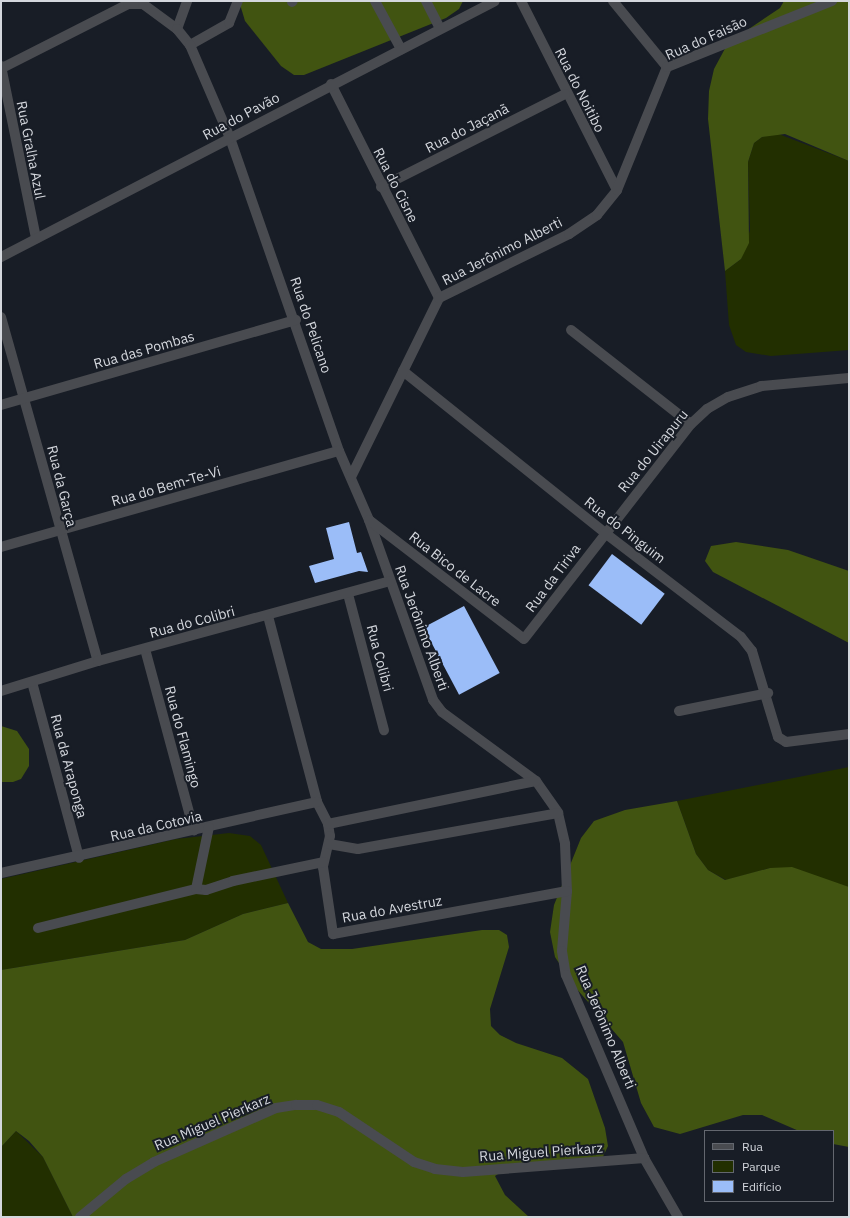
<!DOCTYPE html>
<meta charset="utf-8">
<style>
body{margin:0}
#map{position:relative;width:850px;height:1218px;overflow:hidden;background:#181d26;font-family:"IBM Plex Sans",sans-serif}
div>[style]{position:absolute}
.green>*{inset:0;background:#222f00}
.forest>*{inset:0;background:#415411}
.building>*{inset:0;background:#9bbdf8;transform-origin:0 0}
.minor>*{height:10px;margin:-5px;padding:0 5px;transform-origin:5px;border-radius:5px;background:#494b50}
span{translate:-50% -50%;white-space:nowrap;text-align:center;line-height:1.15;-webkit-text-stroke:4px #181d26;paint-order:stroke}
.street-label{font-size:14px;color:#d4d7dd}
.frame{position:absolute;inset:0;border:2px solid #d4d7dd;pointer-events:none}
.legend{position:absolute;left:704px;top:1130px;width:130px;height:72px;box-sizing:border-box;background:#181d26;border:1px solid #63676f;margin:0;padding:5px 7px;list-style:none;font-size:12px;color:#d4d7dd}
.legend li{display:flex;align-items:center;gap:8px;height:20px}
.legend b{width:20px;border:1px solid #63676f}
</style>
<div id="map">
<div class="green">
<div style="clip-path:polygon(776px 133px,849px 161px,849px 350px,771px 356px,746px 352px,736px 345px,729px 325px,725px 271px,741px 259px,750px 230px,748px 162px,754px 143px,762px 137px)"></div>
<div style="clip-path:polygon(849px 767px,849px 887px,770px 868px,726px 880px,708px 870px,696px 854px,677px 801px)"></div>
<div style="clip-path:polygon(229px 833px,250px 836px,261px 845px,288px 903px,243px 914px,185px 940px,1px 970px,1px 879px,176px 839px)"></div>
<div style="clip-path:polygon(16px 1131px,43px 1157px,73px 1217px,1px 1217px,1px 1147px)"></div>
</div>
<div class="forest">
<div style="clip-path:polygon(239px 1px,463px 1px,459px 9px,446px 18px,304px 75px,294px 75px,281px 66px,245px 21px)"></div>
<div style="clip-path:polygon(784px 1px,849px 1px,849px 161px,785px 134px,762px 137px,754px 143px,748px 162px,749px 243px,741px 259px,725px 271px,708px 119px,709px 91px,714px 69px,728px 43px,780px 8px)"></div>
<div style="clip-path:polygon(736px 542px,788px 550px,849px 571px,849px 643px,713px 572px,705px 561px,711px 546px)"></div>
<div style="clip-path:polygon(1px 726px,17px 731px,29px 749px,29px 766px,21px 779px,13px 782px,1px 782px)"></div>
<div style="clip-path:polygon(677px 801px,696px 854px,708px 870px,725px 880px,770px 868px,792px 867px,849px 887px,849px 1147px,833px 1144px,833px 1131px,799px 1131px,762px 1115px,743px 1115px,680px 1134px,654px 1127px,641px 1103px,623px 1042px,575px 987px,555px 957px,550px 932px,554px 905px,581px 838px,594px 821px,625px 810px)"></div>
<div style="clip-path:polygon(288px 903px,308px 942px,321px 949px,352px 949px,482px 930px,499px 930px,507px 935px,509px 947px,490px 1009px,491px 1026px,500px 1035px,516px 1043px,562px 1058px,588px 1079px,605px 1128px,608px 1146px,601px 1161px,504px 1170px,495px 1176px,505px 1195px,529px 1217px,73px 1217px,43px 1157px,29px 1141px,16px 1131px,1px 1147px,1px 970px,185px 940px,243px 914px)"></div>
</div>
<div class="building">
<div style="clip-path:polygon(349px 522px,357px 553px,361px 552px,368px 572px,359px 571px,315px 583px,309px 566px,334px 559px,326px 528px)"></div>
<div style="left:612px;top:554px;width:66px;height:39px;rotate:37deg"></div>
<div style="left:464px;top:606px;width:76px;height:46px;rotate:62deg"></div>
</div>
<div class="minor">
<div style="left:375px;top:1px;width:55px;rotate:61.6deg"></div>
<div style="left:426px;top:1px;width:31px;rotate:63deg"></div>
<div style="left:521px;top:1px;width:212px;rotate:63.1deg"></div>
<div style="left:613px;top:1px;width:85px;rotate:50.7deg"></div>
<div style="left:292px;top:2px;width:1px;rotate:-45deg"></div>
<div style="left:177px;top:29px;width:30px;rotate:-70deg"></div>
<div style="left:190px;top:45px;width:45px;rotate:-29.4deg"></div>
<div style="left:229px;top:23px;width:24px;rotate:-68deg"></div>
<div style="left:1px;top:66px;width:176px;rotate:78.5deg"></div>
<div style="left:2px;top:68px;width:141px;rotate:-26.9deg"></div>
<div style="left:128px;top:4px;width:15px"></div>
<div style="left:143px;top:4px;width:42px;rotate:36.3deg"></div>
<div style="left:177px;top:29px;width:21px;rotate:51deg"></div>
<div style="left:190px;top:45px;width:101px;rotate:66.7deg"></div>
<div style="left:230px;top:138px;width:331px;rotate:70.8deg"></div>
<div style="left:339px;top:451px;width:75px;rotate:66.5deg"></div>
<div style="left:369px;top:520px;width:191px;rotate:70.4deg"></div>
<div style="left:433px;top:700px;width:15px;rotate:53deg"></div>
<div style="left:442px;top:712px;width:117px;rotate:36.3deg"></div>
<div style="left:536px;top:781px;width:39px;rotate:55deg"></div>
<div style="left:558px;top:813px;width:32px;rotate:77deg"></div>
<div style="left:565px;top:844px;width:47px;rotate:87.6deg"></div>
<div style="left:567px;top:891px;width:60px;rotate:94.8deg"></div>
<div style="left:562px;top:951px;width:24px;rotate:81deg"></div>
<div style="left:566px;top:975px;width:199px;rotate:66.9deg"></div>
<div style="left:644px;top:1158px;width:68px;rotate:60deg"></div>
<div style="left:331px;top:84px;width:240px;rotate:63.2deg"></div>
<div style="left:381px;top:187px;width:206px;rotate:-26.8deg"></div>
<div style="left:1px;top:257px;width:556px;rotate:-27.39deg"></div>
<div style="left:1px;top:317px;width:357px;rotate:74.3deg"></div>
<div style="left:571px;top:330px;width:152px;rotate:38.1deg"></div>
<div style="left:403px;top:371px;width:259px;rotate:38.7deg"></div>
<div style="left:605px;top:533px;width:171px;rotate:37.4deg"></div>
<div style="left:741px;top:637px;width:18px;rotate:52deg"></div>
<div style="left:752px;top:651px;width:90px;rotate:73.2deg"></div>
<div style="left:778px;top:737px;width:9px;rotate:32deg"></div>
<div style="left:786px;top:742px;width:64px;rotate:-7.2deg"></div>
<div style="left:1px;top:405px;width:307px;rotate:-16.1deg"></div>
<div style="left:351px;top:477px;width:199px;rotate:-63.8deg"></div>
<div style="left:439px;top:298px;width:145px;rotate:-26.2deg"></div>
<div style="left:569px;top:234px;width:34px;rotate:-34deg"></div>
<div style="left:597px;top:215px;width:32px;rotate:-51deg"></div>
<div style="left:617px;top:190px;width:133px;rotate:-67.9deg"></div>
<div style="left:667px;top:67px;width:178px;rotate:-21.8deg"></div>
<div style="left:369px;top:520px;width:195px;rotate:37.5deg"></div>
<div style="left:524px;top:639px;width:272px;rotate:-52.2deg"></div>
<div style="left:691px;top:424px;width:22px;rotate:-43deg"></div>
<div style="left:707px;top:409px;width:24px;rotate:-30deg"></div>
<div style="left:728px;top:397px;width:35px;rotate:-18deg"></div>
<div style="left:761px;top:386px;width:88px;rotate:-5.2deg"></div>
<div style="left:1px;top:547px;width:351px;rotate:-15.9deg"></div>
<div style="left:348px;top:594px;width:141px;rotate:75.2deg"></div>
<div style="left:268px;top:616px;width:192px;rotate:75.2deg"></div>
<div style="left:317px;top:802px;width:25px;rotate:63deg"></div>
<div style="left:328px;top:824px;width:12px;rotate:81deg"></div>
<div style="left:330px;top:836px;width:32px;rotate:103deg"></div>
<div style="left:323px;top:867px;width:68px;rotate:81.5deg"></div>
<div style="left:333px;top:934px;width:238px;rotate:-10.4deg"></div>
<div style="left:145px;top:649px;width:188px;rotate:74.9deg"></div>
<div style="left:32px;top:682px;width:182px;rotate:75deg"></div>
<div style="left:1px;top:691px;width:102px;rotate:-17.2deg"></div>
<div style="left:98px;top:661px;width:303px;rotate:-15.3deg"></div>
<div style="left:679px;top:711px;width:91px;rotate:-11.4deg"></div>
<div style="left:328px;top:824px;width:212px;rotate:-11.7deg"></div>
<div style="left:329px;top:844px;width:29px;rotate:10deg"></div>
<div style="left:358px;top:849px;width:203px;rotate:-10.2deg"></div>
<div style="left:1px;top:873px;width:324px;rotate:-12.7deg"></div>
<div style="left:196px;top:889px;width:10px;rotate:6deg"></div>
<div style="left:206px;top:890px;width:28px;rotate:-18deg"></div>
<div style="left:233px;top:881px;width:92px;rotate:-11.9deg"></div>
<div style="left:38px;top:928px;width:163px;rotate:-13.9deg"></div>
<div style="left:196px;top:889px;width:63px;rotate:-78.2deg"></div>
<div style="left:80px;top:1217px;width:60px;rotate:-39.6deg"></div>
<div style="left:126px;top:1179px;width:33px;rotate:-31deg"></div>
<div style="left:154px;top:1162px;width:133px;rotate:-23.9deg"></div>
<div style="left:276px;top:1108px;width:20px;rotate:-9deg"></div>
<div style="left:296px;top:1105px;width:21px"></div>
<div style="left:317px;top:1105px;width:23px;rotate:18deg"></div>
<div style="left:339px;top:1112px;width:90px;rotate:33.7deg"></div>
<div style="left:414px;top:1162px;width:22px;rotate:18deg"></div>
<div style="left:435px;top:1169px;width:28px;rotate:6deg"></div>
<div style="left:463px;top:1172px;width:182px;rotate:-4.4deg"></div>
</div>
<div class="street-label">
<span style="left:706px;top:38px;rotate:-24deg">Rua do Faisão</span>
<span style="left:580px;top:90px;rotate:63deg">Rua do Noitibo</span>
<span style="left:241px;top:116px;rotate:-28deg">Rua do Pavão</span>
<span style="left:467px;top:128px;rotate:-27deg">Rua do Jaçanã</span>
<span style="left:31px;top:150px;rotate:79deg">Rua Gralha Azul</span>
<span style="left:396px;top:185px;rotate:63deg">Rua do Cisne</span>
<span style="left:502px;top:251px;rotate:-27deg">Rua Jerônimo Alberti</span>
<span style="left:311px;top:325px;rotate:71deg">Rua do Pelicano</span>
<span style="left:144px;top:350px;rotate:-16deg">Rua das Pombas</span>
<span style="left:653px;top:451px;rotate:-51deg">Rua do Uirapuru</span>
<span style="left:62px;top:486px;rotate:76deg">Rua da Garça</span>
<span style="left:166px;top:486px;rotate:-16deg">Rua do Bem-Te-Vi</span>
<span style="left:625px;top:530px;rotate:38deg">Rua do Pinguim</span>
<span style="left:455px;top:569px;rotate:38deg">Rua Bico de Lacre</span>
<span style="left:553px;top:578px;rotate:-53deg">Rua da Tiriva</span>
<span style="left:192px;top:622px;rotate:-15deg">Rua do Colibri</span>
<span style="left:422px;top:628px;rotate:70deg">Rua Jerônimo Alberti</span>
<span style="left:380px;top:658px;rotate:75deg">Rua Colibri</span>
<span style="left:183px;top:737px;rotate:75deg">Rua do Flamingo</span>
<span style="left:69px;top:766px;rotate:75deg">Rua da Araponga</span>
<span style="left:156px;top:826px;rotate:-13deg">Rua da Cotovia</span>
<span style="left:392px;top:909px;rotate:-10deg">Rua do Avestruz</span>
<span style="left:606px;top:1027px;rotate:67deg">Rua Jerônimo Alberti</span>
<span style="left:212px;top:1122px;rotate:-23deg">Rua Miguel Pierkarz</span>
<span style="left:541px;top:1152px;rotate:-4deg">Rua Miguel Pierkarz</span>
</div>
<div class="frame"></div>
<ul class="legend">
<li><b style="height:5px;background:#494b50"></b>Rua</li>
<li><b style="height:11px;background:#222f00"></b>Parque</li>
<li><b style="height:11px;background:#9bbdf8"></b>Edifício</li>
</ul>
</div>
